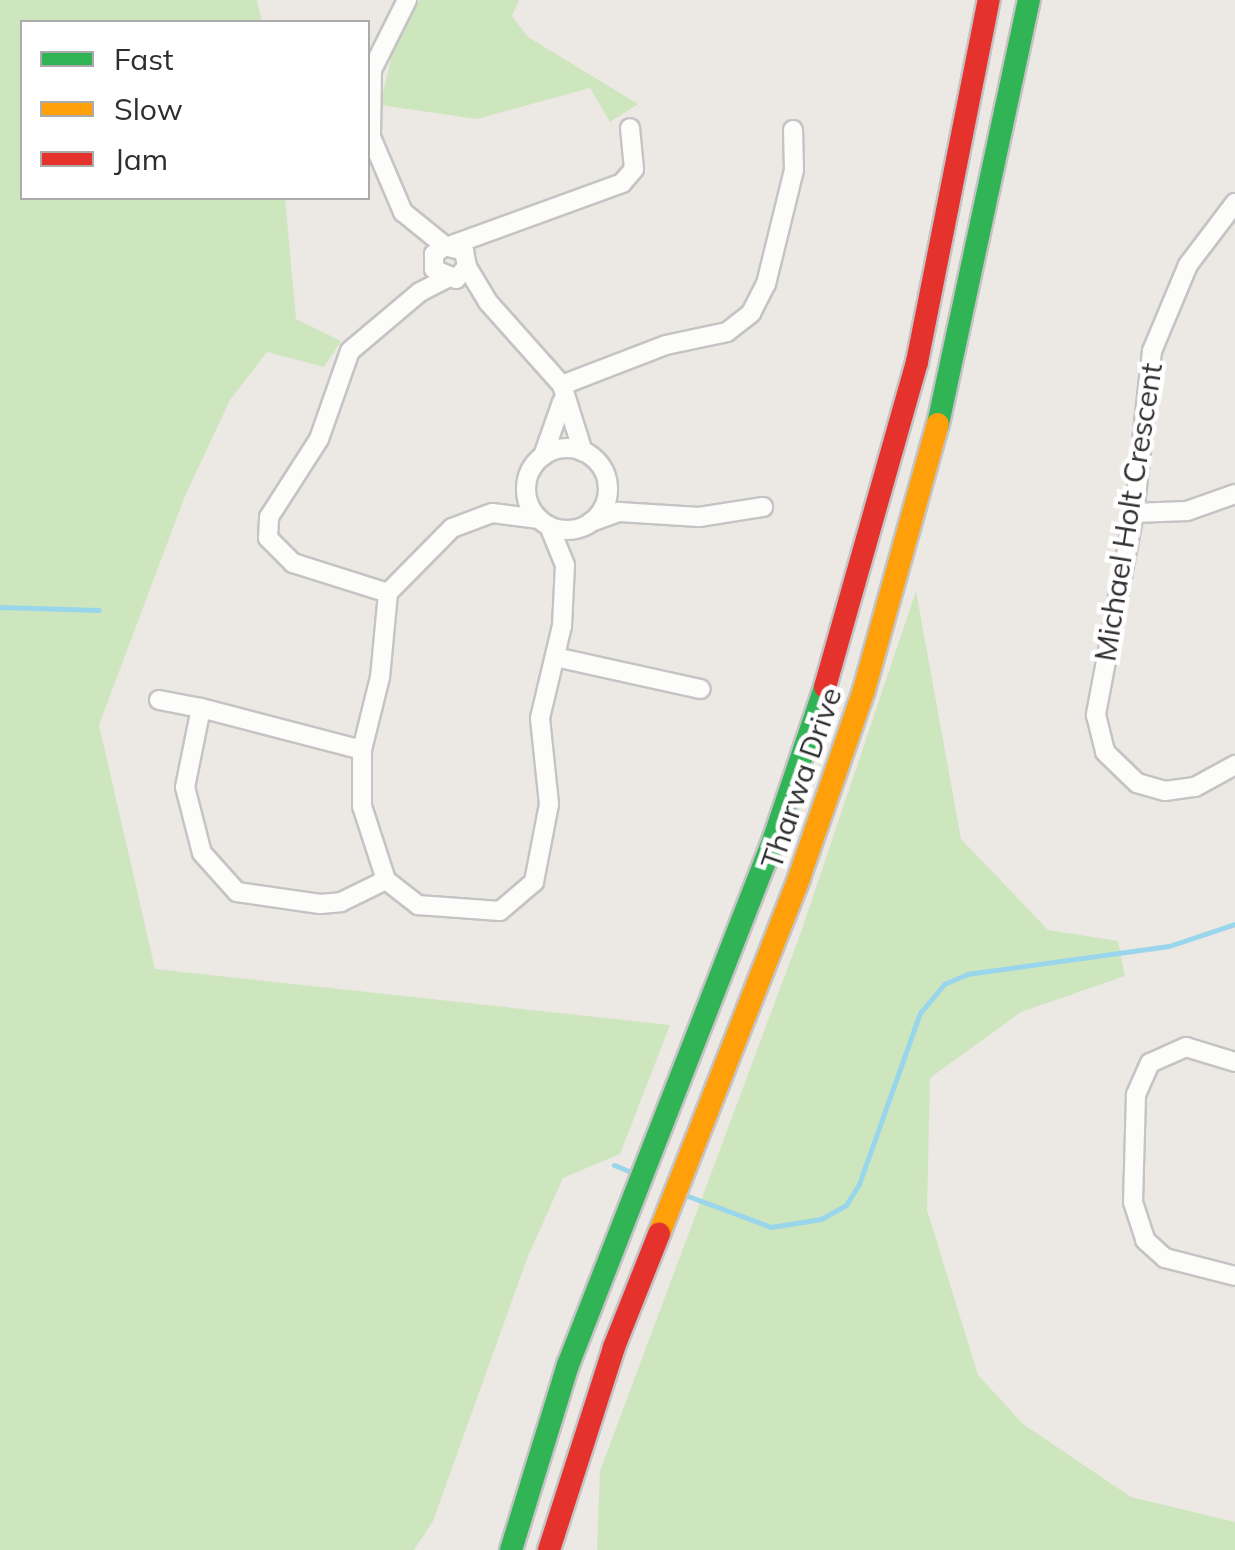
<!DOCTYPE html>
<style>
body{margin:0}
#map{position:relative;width:1235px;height:1550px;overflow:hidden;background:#ece8e4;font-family:Mulish,sans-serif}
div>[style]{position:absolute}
.green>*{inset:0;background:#cee6be}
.stream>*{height:5px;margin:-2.5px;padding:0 2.5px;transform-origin:2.5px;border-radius:2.5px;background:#99d6ec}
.roads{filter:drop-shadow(2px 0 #c5c4c5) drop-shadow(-2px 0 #c5c4c5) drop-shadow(0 2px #c5c4c5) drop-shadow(0 -2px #c5c4c5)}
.street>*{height:18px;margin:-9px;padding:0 9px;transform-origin:9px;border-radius:9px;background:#fcfcfb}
.street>.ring{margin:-9px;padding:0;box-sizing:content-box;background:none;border:18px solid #fcfcfb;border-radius:50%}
.fast>*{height:22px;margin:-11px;padding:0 11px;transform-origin:11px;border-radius:11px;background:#30b455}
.slow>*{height:22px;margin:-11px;padding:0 11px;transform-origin:11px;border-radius:11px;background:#ff9f0a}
.jam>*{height:22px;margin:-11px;padding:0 11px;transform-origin:11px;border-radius:11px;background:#e5322d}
span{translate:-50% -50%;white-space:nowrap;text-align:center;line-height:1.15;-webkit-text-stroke:9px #fff;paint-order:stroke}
.street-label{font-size:30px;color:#2e2e2e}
.legend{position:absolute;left:20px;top:20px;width:350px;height:180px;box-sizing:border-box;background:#fff;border:2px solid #ababab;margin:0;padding:12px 18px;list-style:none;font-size:30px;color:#2e2e2e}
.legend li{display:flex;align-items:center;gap:20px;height:50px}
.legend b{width:50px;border:2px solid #ababab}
</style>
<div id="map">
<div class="green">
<div style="clip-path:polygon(0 0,257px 0,262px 22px,22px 22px,22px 198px,285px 198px,296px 319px,341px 341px,324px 367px,267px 352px,230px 400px,185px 496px,99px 725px,155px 969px,670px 1025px,620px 1154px,563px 1178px,528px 1256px,433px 1521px,414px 1550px,0 1550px)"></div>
<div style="clip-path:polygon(420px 0,519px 0,512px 16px,528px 37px,638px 104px,610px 122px,590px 88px,477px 119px,380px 105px,398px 30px)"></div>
<div style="clip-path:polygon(916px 591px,961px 839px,1048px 930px,1118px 941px,1125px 976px,1021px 1012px,930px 1078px,927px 1210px,978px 1375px,1023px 1424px,1131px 1497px,1235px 1522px,1235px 1550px,597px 1550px,600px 1471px,800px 935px)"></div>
</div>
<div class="stream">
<div style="left:0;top:607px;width:99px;rotate:1.7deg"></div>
<div style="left:614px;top:1165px;width:22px;rotate:22deg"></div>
<div style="left:685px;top:1195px;width:92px;rotate:20.4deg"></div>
<div style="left:771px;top:1227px;width:51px;rotate:-9.1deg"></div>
<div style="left:821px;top:1219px;width:29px;rotate:-29deg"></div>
<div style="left:846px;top:1205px;width:25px;rotate:-58deg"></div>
<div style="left:859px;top:1184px;width:182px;rotate:-70.4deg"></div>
<div style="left:920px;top:1013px;width:38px;rotate:-50deg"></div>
<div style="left:944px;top:984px;width:25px;rotate:-23deg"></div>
<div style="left:967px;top:974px;width:204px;rotate:-7.9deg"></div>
<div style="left:1169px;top:946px;width:70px;rotate:-18.4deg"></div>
</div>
<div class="roads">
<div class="street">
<div style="left:407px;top:0;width:78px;rotate:116.6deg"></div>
<div style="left:372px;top:70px;width:67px;rotate:90.9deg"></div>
<div style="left:371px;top:137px;width:82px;rotate:66.9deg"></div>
<div style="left:403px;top:212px;width:54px;rotate:39deg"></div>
<div style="left:445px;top:246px;width:20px;rotate:15deg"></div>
<div style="left:464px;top:251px;width:16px;rotate:79deg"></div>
<div style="left:467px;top:267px;width:16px;rotate:133deg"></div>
<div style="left:456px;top:279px;width:24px;rotate:-156deg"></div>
<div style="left:434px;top:269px;width:15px;rotate:-90deg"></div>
<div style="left:434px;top:254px;width:14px;rotate:-36deg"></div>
<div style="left:1235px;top:203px;width:78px;rotate:127.2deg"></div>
<div style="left:1188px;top:265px;width:93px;rotate:112.7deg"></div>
<div style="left:1152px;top:351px;width:163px;rotate:96.3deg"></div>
<div style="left:1134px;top:513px;width:206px;rotate:100.7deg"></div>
<div style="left:1096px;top:715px;width:38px;rotate:76deg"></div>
<div style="left:1105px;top:752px;width:45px;rotate:44.1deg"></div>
<div style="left:1137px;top:783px;width:29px;rotate:16deg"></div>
<div style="left:1165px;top:791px;width:30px;rotate:-8deg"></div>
<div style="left:1195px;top:787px;width:46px;rotate:-28.8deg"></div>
<div style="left:452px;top:245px;width:181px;rotate:-20deg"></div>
<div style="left:622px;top:183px;width:18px;rotate:-49deg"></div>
<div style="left:634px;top:169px;width:41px;rotate:-95.6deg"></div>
<div style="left:467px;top:267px;width:41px;rotate:59deg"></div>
<div style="left:488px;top:302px;width:111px;rotate:48.3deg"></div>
<div style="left:562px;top:385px;width:70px;rotate:72.6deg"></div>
<div style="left:562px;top:385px;width:111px;rotate:-21deg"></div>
<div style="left:666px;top:345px;width:62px;rotate:-12deg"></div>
<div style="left:727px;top:332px;width:31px;rotate:-38deg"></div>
<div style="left:751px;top:313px;width:33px;rotate:-63deg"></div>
<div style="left:766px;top:284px;width:117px;rotate:-76.2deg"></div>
<div style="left:794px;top:170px;width:40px;rotate:-91.4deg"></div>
<div class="ring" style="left:526px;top:448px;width:64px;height:64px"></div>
<div style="left:543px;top:456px;width:57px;rotate:-70.6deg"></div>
<div style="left:1134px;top:513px;width:53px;rotate:-2.2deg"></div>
<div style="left:1187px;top:511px;width:51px;rotate:-19.5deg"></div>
<div style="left:539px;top:519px;width:47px;rotate:-172.7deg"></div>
<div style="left:492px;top:513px;width:43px;rotate:159.4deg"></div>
<div style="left:452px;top:528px;width:91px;rotate:134.6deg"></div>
<div style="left:388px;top:593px;width:84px;rotate:95.4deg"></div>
<div style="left:380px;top:677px;width:75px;rotate:103.9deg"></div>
<div style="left:362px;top:750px;width:56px;rotate:90deg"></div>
<div style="left:362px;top:806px;width:78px;rotate:72deg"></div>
<div style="left:386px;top:880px;width:41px;rotate:38deg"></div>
<div style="left:418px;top:905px;width:82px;rotate:4.2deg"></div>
<div style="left:500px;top:911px;width:45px;rotate:-40.5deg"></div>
<div style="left:534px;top:882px;width:79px;rotate:-79.1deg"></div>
<div style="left:549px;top:804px;width:86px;rotate:-96deg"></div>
<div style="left:540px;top:718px;width:95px;rotate:-76.6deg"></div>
<div style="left:562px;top:626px;width:61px;rotate:-87.2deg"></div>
<div style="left:565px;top:565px;width:42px;rotate:-112.3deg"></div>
<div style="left:591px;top:522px;width:30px;rotate:-20deg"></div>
<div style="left:619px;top:512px;width:80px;rotate:3.6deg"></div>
<div style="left:699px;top:517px;width:65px;rotate:-8.9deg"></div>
<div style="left:388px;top:593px;width:100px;rotate:-162.5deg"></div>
<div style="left:293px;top:563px;width:35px;rotate:-135deg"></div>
<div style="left:268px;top:538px;width:21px;rotate:-87deg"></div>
<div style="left:269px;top:517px;width:93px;rotate:-57.3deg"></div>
<div style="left:319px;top:439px;width:93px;rotate:-70.6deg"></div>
<div style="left:350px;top:351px;width:92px;rotate:-40.1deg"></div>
<div style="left:420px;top:292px;width:29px;rotate:-27deg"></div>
<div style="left:555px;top:657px;width:149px;rotate:12.4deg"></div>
<div style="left:159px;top:700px;width:43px;rotate:10.8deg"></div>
<div style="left:201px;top:708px;width:81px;rotate:101.4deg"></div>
<div style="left:185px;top:787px;width:68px;rotate:75.6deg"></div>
<div style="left:202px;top:853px;width:52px;rotate:48.1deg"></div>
<div style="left:237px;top:892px;width:84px;rotate:8.2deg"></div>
<div style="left:320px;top:904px;width:21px;rotate:-5deg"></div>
<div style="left:341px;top:902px;width:50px;rotate:-26.1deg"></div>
<div style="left:201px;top:708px;width:166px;rotate:14.6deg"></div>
<div style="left:1235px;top:1062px;width:51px;rotate:-163deg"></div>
<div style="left:1186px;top:1047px;width:39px;rotate:156deg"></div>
<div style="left:1150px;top:1063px;width:35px;rotate:114deg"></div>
<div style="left:1136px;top:1095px;width:107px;rotate:91.6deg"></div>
<div style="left:1133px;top:1202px;width:40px;rotate:72deg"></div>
<div style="left:1145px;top:1240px;width:27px;rotate:42deg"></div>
<div style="left:1165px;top:1258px;width:72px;rotate:14.4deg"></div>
</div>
<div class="fast">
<div style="left:938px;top:424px;width:434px;rotate:-77.9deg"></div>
<div style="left:511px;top:1550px;width:194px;rotate:-72.9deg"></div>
<div style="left:568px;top:1365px;width:563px;rotate:-68.63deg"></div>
<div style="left:773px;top:841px;width:163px;rotate:-71.3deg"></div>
</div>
<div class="slow">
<div style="left:659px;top:1234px;width:383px;rotate:-68.5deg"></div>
<div style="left:799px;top:878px;width:199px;rotate:-70.9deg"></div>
<div style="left:864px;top:690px;width:276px;rotate:-74.5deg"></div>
</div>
<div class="jam">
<div style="left:825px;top:687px;width:338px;rotate:-74.2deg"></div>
<div style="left:917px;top:362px;width:369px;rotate:-78.8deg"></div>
<div style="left:549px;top:1550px;width:213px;rotate:-72.2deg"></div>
<div style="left:614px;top:1347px;width:122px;rotate:-68.3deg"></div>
</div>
</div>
<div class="street-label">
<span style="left:1128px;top:512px;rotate:-81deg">Michael Holt Crescent</span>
<span style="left:801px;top:778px;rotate:-71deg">Tharwa Drive</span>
</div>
<ul class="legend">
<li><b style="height:12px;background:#30b455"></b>Fast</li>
<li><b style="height:12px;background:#ff9f0a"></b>Slow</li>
<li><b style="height:12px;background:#e5322d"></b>Jam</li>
</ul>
</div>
